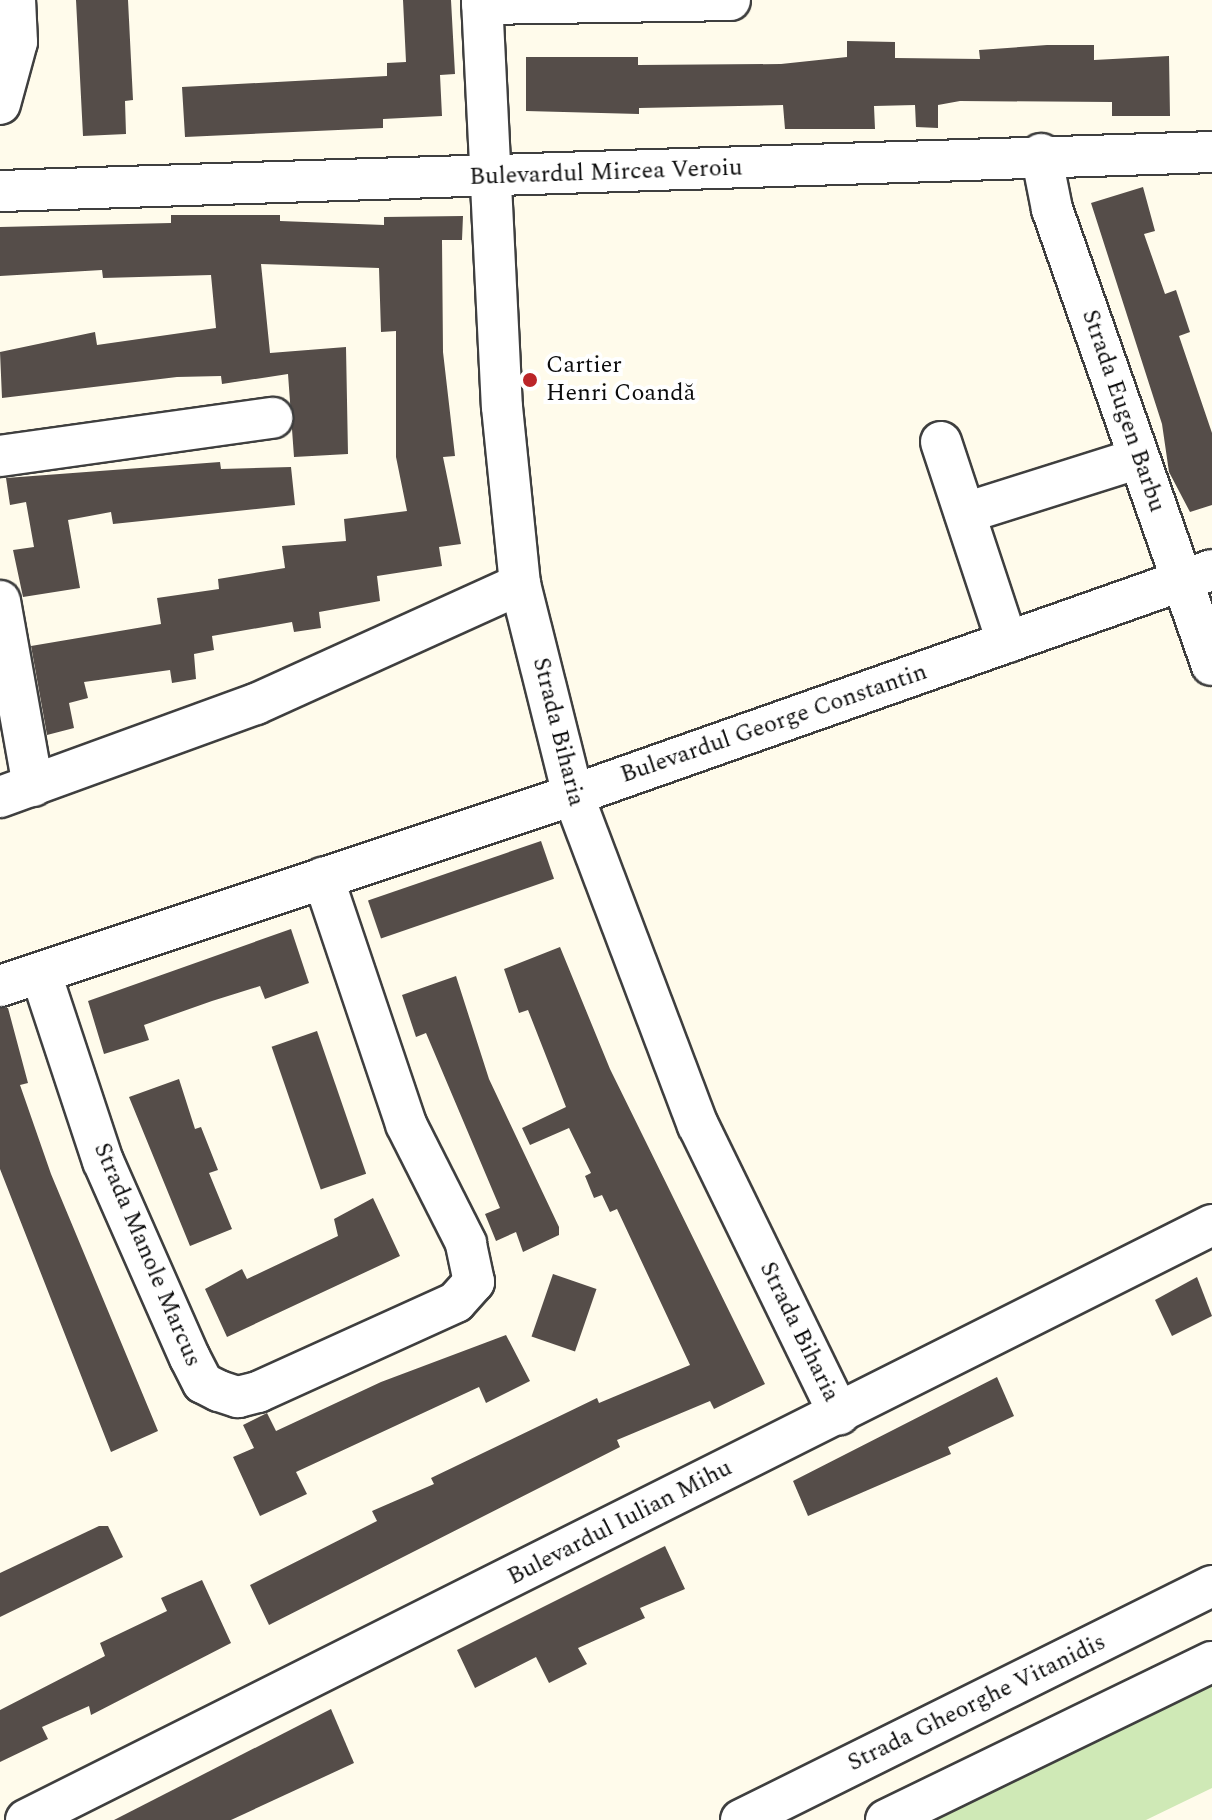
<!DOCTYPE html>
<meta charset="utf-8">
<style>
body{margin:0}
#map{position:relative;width:1212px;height:1820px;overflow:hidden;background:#fffbeb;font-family:Spectral,serif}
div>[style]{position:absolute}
.green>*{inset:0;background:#cfe9b6}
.building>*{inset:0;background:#554d49;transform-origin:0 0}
.roads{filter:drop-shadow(2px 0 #3f3f3f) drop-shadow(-2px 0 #3f3f3f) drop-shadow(0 2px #3f3f3f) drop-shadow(0 -2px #3f3f3f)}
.minor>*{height:40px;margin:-20px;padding:0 20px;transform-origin:20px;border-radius:20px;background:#fff}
.dots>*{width:22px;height:22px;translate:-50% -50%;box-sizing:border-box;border:4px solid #fff;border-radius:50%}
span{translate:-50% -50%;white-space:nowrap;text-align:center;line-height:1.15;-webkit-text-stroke:8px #fff;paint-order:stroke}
.street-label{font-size:24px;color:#0c0c0c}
.poi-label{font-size:24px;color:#0c0c0c}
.left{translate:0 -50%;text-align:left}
</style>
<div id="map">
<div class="green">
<div style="clip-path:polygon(1212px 1679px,1212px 1788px,1146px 1820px,925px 1820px)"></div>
</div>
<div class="building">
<div style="clip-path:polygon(76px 0,128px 0,133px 100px,125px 101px,126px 134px,83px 136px)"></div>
<div style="clip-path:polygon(403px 0,451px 0,455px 74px,440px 75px,442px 116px,383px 119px,383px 128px,185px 137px,182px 87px,387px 76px,387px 63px,406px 62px)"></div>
<div style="clip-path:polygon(847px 41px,895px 42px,895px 58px,980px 59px,979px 50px,1047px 45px,1094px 45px,1094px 60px,1169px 56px,1170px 116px,1112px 116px,1112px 102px,960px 101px,938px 105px,938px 128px,916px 127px,915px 105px,874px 106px,875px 129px,785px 129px,783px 105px,639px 108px,639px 114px,526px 111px,526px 57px,638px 57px,638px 65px,781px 64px,847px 57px)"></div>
<div style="clip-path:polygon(1143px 187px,1155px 231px,1144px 234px,1165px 294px,1176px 290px,1190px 332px,1179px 336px,1212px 433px,1212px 505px,1190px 512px,1169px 472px,1162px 424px,1091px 203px)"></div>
<div style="clip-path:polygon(171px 215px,280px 215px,280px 221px,384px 225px,384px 217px,463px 216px,462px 240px,442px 240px,443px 352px,455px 456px,443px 457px,461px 544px,439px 547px,442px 566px,377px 576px,380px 601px,319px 612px,321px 628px,294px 632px,292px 622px,212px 636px,214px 650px,194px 654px,196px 679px,172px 683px,170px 670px,84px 682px,88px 698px,69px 703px,74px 728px,47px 735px,31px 646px,161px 624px,157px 598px,219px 589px,218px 579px,285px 568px,282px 546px,346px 541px,344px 519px,407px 511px,396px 457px,396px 331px,381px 332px,379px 268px,261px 264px,270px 353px,346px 347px,348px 454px,294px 457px,288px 374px,222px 384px,221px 376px,177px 377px,2px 398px,0 352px,95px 332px,97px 345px,216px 328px,211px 275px,103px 278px,102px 270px,0 276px,0 227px,171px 223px)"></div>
<div style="clip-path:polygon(220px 462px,221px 469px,291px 467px,295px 505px,113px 524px,111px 512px,68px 520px,80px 588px,23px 597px,13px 550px,34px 547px,26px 502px,10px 505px,6px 478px)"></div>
<div style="left:541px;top:841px;width:40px;height:183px;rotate:71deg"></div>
<div style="clip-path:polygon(291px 929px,309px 983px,265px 999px,260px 986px,212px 1001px,144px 1025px,149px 1040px,104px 1054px,88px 1001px)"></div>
<div style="clip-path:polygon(560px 947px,610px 1069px,765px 1384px,714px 1409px,710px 1401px,617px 1440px,620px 1447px,269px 1625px,250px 1585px,377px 1521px,372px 1511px,434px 1484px,431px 1478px,597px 1398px,599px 1403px,690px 1365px,617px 1209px,610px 1212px,602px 1195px,594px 1198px,585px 1176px,591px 1173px,569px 1128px,530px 1145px,522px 1128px,566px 1107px,528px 1010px,519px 1013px,504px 969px)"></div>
<div style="clip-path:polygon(456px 976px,489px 1079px,559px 1227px,559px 1235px,523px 1252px,516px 1232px,496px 1241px,485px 1214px,500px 1208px,426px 1033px,416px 1037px,402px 995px)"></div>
<div style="clip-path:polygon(0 1008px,8px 1008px,28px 1083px,20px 1085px,51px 1174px,158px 1431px,111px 1452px,0 1169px)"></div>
<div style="left:317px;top:1031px;width:151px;height:48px;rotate:71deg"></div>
<div style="clip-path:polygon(179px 1079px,195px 1129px,201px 1127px,218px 1170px,209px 1173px,232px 1229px,190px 1246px,129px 1097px)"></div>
<div style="clip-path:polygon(373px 1198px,400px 1256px,227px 1337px,205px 1289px,242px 1269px,247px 1279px,338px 1236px,334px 1219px)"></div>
<div style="left:553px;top:1274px;width:46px;height:66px;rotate:19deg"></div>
<div style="clip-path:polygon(1197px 1277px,1212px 1316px,1172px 1336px,1155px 1300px)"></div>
<div style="clip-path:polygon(506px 1335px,530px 1381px,486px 1403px,479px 1387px,296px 1472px,307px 1494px,260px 1516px,233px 1457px,254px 1448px,243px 1425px,267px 1413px,276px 1431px,381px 1382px)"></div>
<div style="clip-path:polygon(997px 1377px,1014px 1416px,948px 1447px,951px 1454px,808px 1516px,793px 1481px)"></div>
<div style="clip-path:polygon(99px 1526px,108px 1526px,123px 1557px,0 1617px,0 1573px)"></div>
<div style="clip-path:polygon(665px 1546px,685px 1589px,640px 1608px,645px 1618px,578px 1648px,587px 1664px,549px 1683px,536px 1657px,475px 1688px,457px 1650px)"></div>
<div style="clip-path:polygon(202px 1580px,231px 1643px,91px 1715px,89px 1706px,42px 1727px,48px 1739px,0 1762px,0 1710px,105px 1656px,100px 1643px,167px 1611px,161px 1598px)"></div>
<div style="clip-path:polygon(331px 1709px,354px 1763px,231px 1820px,114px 1820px)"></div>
</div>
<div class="roads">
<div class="minor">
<div style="left:482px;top:0;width:407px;rotate:87.2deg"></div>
<div style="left:502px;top:407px;width:178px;rotate:84.2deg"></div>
<div style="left:520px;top:584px;width:218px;rotate:75.9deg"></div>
<div style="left:573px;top:795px;width:353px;rotate:69.3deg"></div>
<div style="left:698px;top:1125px;width:322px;rotate:64deg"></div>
<div style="left:482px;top:4px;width:248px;rotate:-0.9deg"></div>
<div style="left:0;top:104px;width:64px;rotate:-74.7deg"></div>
<div style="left:17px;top:42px;width:42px;rotate:-92.7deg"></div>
<div style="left:1041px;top:154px;width:56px;rotate:78.7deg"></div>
<div style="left:1052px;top:209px;width:483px;rotate:70.7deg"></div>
<div style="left:0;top:191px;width:1213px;rotate:-1.84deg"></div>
<div style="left:941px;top:442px;width:211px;rotate:71.7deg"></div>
<div style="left:0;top:456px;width:275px;rotate:-8deg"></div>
<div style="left:965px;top:513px;width:182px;rotate:-17.5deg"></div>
<div style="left:0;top:601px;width:188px;rotate:79.9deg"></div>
<div style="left:0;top:797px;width:272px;rotate:-20deg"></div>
<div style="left:256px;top:704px;width:290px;rotate:-24.4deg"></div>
<div style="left:41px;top:974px;width:197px;rotate:71.7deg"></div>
<div style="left:103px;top:1161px;width:215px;rotate:66.2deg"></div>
<div style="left:190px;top:1358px;width:28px;rotate:63deg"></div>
<div style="left:203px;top:1383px;width:18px;rotate:27deg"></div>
<div style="left:219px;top:1391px;width:20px;rotate:18deg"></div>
<div style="left:238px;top:1397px;width:21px;rotate:-14deg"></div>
<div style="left:258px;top:1392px;width:217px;rotate:-24.4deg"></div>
<div style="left:456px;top:1302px;width:27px;rotate:-48deg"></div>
<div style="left:474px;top:1282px;width:40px;rotate:-102deg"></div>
<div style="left:466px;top:1243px;width:133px;rotate:-116.8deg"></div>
<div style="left:406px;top:1124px;width:260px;rotate:-108.6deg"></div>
<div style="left:0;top:986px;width:604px;rotate:-18.43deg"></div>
<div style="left:573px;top:795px;width:677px;rotate:-19.4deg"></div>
<div style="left:26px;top:1820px;width:1327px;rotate:-26.64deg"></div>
<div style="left:741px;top:1820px;width:526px;rotate:-26.42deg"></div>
<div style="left:886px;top:1820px;width:362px;rotate:-25.9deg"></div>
</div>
</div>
<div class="dots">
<div style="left:530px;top:380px;background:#bb2529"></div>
</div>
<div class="street-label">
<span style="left:606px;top:173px;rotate:-2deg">Bulevardul Mircea Veroiu</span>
<span style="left:1123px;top:411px;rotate:71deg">Strada Eugen Barbu</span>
<span style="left:774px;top:724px;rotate:-19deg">Bulevardul George Constantin</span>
<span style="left:558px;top:732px;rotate:76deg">Strada Biharia</span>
<span style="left:147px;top:1255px;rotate:67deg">Strada Manole Marcus</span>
<span style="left:799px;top:1332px;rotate:64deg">Strada Biharia</span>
<span style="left:620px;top:1523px;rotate:-27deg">Bulevardul Iulian Mihu</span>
<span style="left:977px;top:1703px;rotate:-26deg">Strada Gheorghe Vitanidis</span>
</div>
<div class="poi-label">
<span class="left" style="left:546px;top:380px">Cartier<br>Henri Coandă</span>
</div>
</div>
